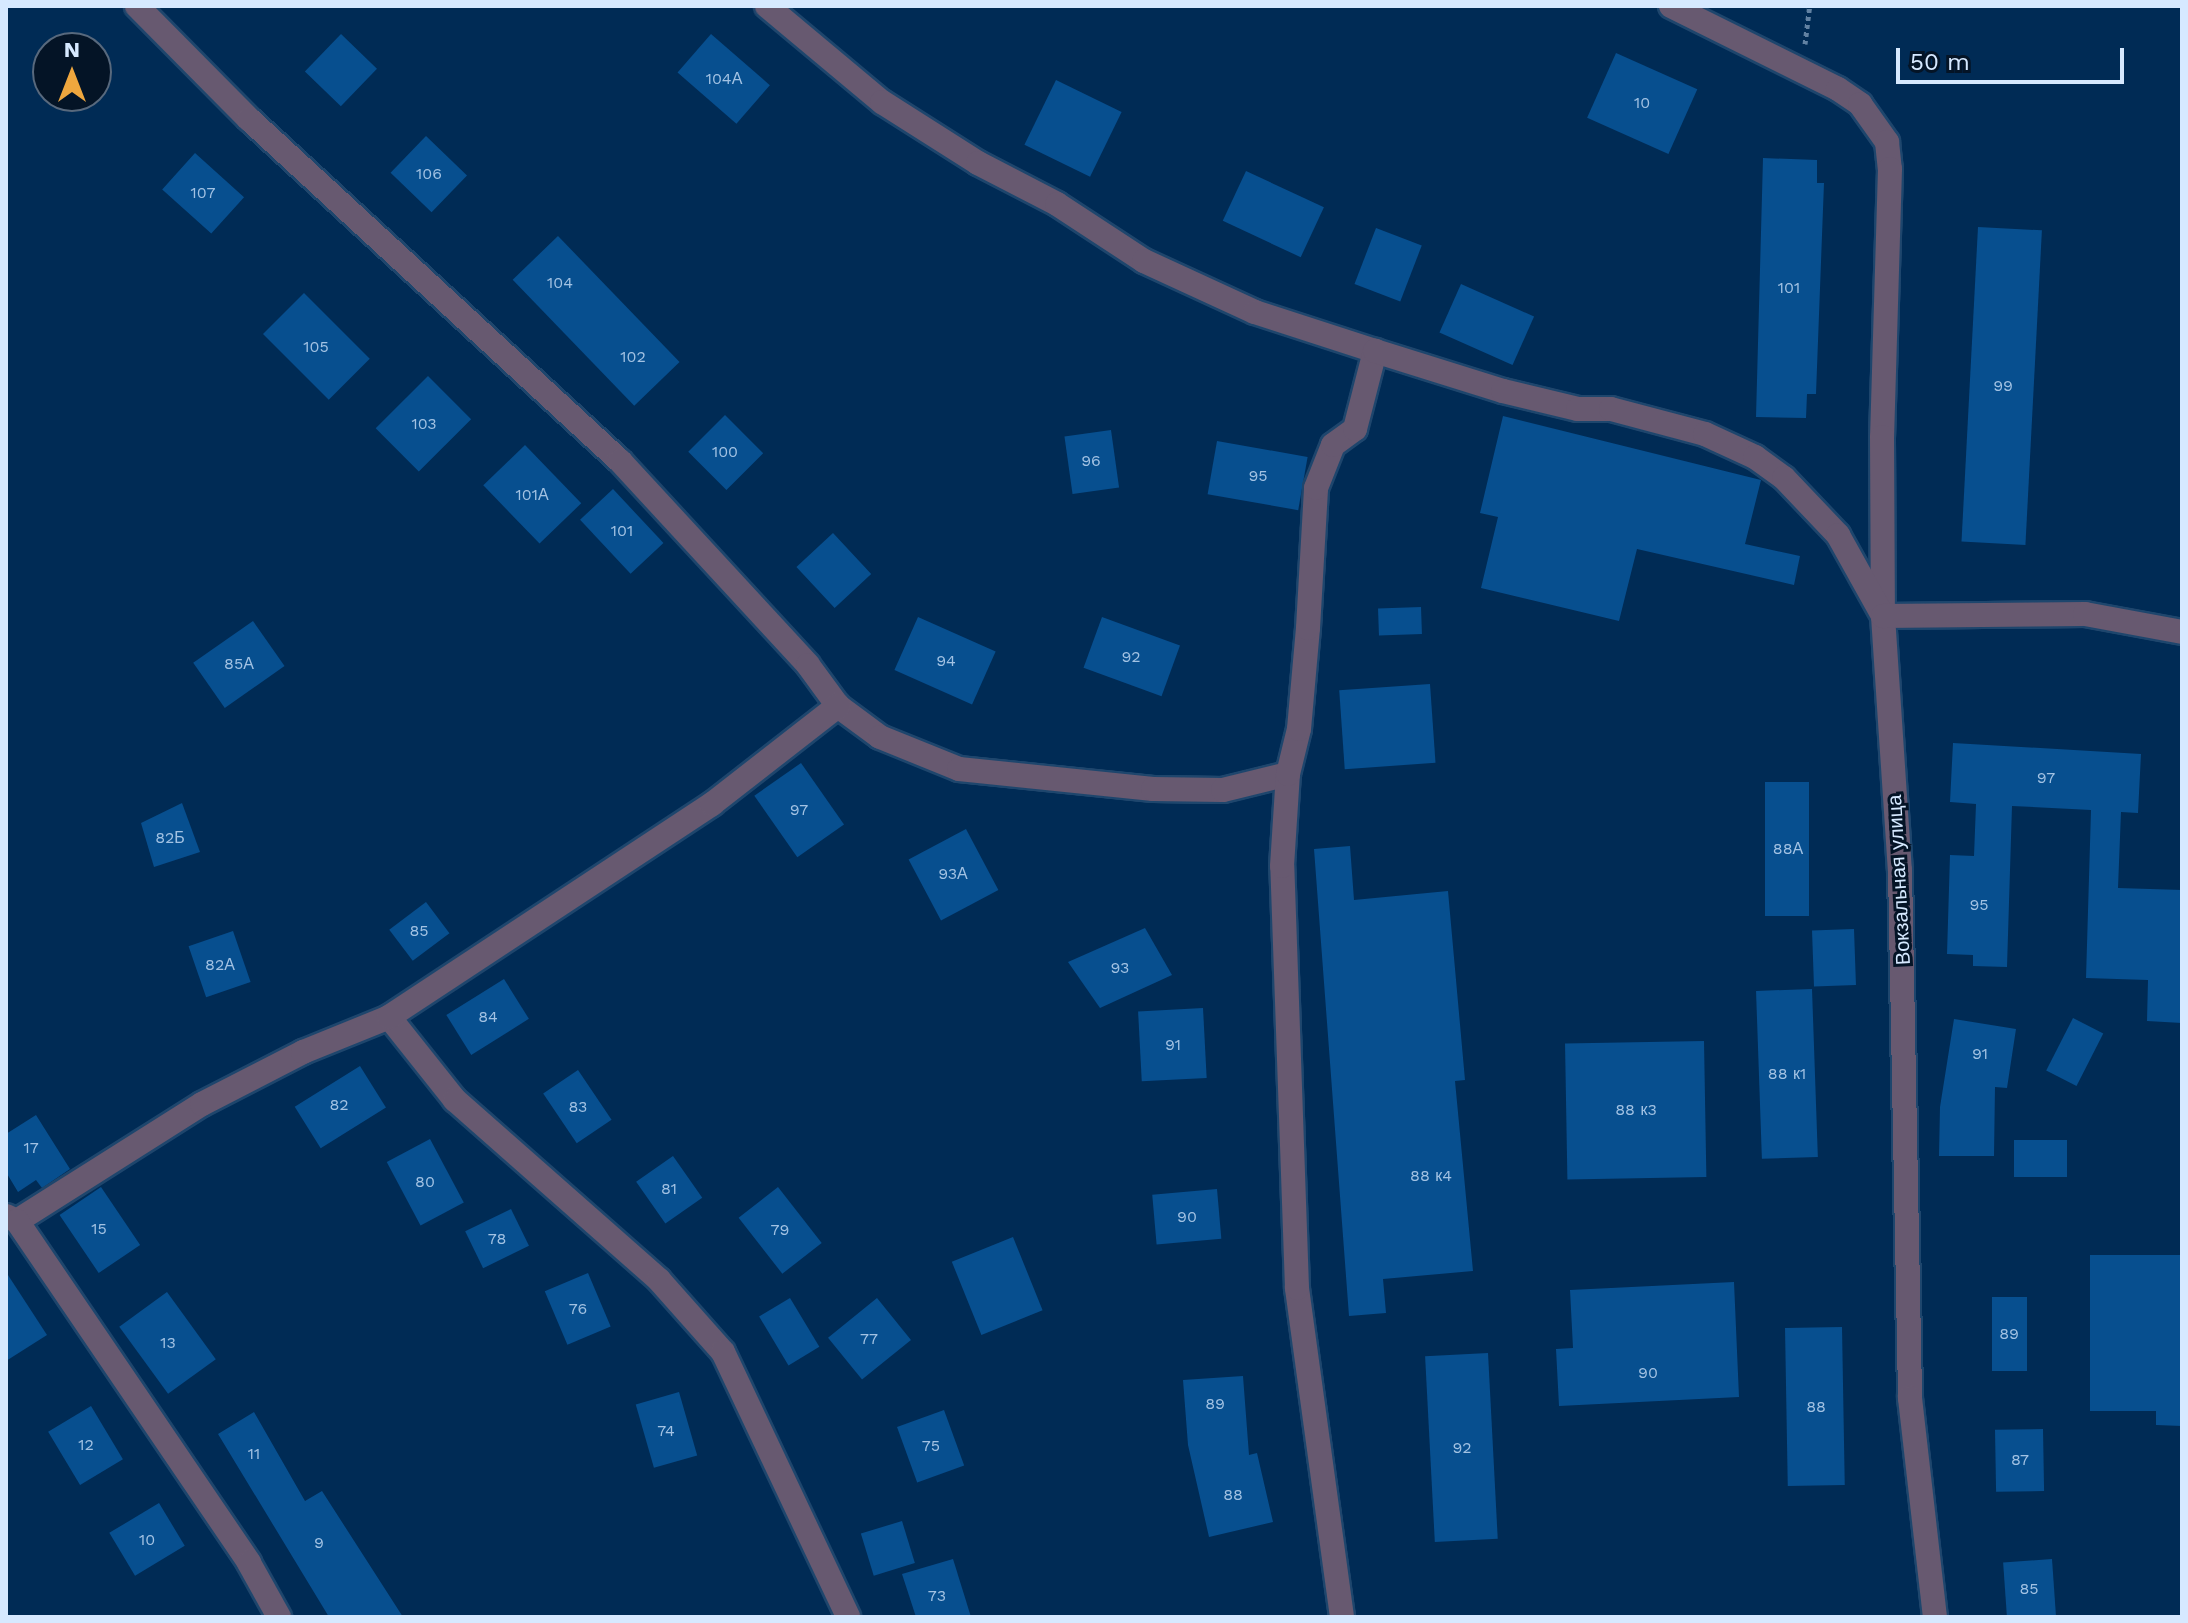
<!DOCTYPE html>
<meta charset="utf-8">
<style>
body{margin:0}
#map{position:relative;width:2188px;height:1623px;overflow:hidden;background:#002b55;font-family:"Work Sans",sans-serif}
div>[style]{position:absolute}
.building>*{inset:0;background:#074f8f;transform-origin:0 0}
.path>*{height:5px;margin-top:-2.5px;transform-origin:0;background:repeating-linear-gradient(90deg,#6181a2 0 4px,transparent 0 8px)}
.roads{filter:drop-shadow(2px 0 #1e466d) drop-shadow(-2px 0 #1e466d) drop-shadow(0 2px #1e466d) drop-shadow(0 -2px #1e466d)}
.minor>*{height:24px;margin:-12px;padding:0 12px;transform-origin:12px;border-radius:12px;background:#675970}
span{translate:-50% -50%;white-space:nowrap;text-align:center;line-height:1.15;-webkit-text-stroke:6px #041426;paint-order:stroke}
.number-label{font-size:16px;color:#a2c2e3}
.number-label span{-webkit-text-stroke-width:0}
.street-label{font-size:20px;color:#d6e9ff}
.frame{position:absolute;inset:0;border:8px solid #d6e9ff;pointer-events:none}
.north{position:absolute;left:32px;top:32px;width:80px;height:80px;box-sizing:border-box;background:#041426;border:2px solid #58697d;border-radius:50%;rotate:0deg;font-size:22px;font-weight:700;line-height:32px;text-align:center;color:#d6e9ff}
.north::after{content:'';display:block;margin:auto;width:28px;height:36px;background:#efa73e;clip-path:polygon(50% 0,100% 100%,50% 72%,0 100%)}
.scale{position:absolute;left:1896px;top:48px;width:228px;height:36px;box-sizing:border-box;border:4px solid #d6e9ff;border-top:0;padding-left:10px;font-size:24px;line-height:28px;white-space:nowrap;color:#d6e9ff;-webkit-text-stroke:6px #041426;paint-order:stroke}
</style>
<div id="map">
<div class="building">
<div style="left:341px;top:34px;width:50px;height:52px;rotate:44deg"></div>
<div style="left:711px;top:34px;width:78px;height:51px;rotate:41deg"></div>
<div style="left:1616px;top:53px;width:89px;height:71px;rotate:24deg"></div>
<div style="left:1056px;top:80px;width:73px;height:72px;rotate:26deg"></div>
<div style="left:426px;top:136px;width:57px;height:51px;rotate:44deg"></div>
<div style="left:195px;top:153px;width:66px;height:49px;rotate:42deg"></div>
<div style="clip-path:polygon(1763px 158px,1817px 160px,1817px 183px,1824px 183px,1816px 394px,1807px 394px,1806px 418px,1756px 417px)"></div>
<div style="left:1246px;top:171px;width:86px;height:55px;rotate:25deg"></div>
<div style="left:1978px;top:227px;width:64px;height:315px;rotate:3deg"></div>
<div style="left:1376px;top:228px;width:49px;height:60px;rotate:21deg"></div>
<div style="left:558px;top:236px;width:175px;height:63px;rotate:46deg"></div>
<div style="left:1461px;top:284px;width:80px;height:53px;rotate:24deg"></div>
<div style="left:304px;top:293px;width:93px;height:58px;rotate:45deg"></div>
<div style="left:428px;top:376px;width:61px;height:74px;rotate:45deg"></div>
<div style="left:725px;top:415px;width:54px;height:52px;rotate:45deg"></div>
<div style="clip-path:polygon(1503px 416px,1761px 480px,1745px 544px,1800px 556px,1794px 585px,1637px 549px,1619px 621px,1481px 588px,1498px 517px,1480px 513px)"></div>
<div style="left:1111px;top:430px;width:58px;height:47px;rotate:82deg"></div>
<div style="left:1217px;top:441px;width:92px;height:54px;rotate:10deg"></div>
<div style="left:525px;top:445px;width:81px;height:58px;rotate:46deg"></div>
<div style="left:613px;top:489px;width:74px;height:45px;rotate:47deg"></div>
<div style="left:833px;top:533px;width:56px;height:50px;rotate:47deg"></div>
<div style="left:1421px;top:607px;width:27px;height:43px;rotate:88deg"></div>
<div style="left:918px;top:617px;width:85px;height:58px;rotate:24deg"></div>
<div style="left:1102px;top:617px;width:83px;height:54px;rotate:20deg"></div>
<div style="left:253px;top:621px;width:55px;height:73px;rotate:55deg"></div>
<div style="left:1430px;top:684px;width:79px;height:91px;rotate:86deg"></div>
<div style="clip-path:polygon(1953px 743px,2141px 754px,2138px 813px,2121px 812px,2118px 888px,2182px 890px,2182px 1023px,2147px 1021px,2148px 980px,2086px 978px,2091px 810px,2012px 806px,2007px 967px,1973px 966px,1973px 955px,1947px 954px,1950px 855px,1974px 856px,1976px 804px,1950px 802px)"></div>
<div style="left:801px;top:763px;width:75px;height:57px;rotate:55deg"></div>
<div style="left:1765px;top:782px;width:44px;height:134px"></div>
<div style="clip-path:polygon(182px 803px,200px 852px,154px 867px,141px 823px)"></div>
<div style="left:966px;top:829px;width:69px;height:65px;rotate:62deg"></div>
<div style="clip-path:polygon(1350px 846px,1354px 900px,1448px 891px,1465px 1080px,1455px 1081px,1473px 1271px,1383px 1279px,1386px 1313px,1349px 1316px,1314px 849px)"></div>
<div style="left:426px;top:902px;width:39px;height:46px;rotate:53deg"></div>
<div style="clip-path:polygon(1145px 928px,1172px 975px,1100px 1008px,1068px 962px)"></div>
<div style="left:1854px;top:929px;width:56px;height:42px;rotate:88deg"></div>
<div style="left:233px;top:931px;width:54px;height:47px;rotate:71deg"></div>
<div style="left:504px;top:979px;width:47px;height:68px;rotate:58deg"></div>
<div style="left:1812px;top:989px;width:168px;height:56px;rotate:88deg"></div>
<div style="left:1203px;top:1008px;width:70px;height:65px;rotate:87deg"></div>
<div style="left:2073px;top:1018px;width:34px;height:59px;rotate:27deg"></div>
<div style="clip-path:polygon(1954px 1019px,2016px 1029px,2007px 1088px,1995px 1087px,1994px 1156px,1939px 1156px,1940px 1107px)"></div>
<div style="left:1704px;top:1041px;width:136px;height:139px;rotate:89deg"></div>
<div style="left:360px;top:1066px;width:49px;height:77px;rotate:58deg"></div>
<div style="left:578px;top:1070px;width:60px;height:42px;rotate:56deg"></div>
<div style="clip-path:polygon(36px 1115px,70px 1169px,42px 1188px,36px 1180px,18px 1192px,6px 1172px,6px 1134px)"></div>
<div style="left:430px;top:1139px;width:72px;height:49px;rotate:62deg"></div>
<div style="left:2014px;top:1140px;width:53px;height:37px"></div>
<div style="left:673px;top:1156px;width:51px;height:45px;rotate:55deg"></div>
<div style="left:101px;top:1187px;width:70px;height:50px;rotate:56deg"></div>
<div style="left:778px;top:1187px;width:71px;height:50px;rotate:52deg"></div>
<div style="left:1217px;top:1189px;width:50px;height:65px;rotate:85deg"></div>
<div style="left:511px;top:1209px;width:41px;height:51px;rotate:64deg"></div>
<div style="left:1013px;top:1237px;width:79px;height:66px;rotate:68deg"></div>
<div style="clip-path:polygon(2090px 1255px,2182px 1255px,2182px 1426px,2156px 1425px,2156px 1411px,2090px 1411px)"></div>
<div style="clip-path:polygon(6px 1272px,47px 1335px,6px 1361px)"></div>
<div style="left:588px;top:1273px;width:58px;height:47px;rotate:67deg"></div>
<div style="clip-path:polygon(1734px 1282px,1739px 1397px,1559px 1406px,1556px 1349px,1573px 1348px,1570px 1290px)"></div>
<div style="left:167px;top:1292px;width:83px;height:59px;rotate:54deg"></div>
<div style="left:1992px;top:1297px;width:35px;height:74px"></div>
<div style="left:790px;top:1298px;width:57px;height:36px;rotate:59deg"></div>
<div style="left:877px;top:1298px;width:54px;height:63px;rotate:51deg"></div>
<div style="left:1842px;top:1327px;width:158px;height:57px;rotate:89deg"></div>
<div style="left:1488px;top:1353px;width:186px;height:63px;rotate:87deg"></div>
<div style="clip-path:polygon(1243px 1376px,1249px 1455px,1257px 1453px,1273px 1522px,1209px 1537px,1188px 1445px,1183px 1380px)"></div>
<div style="left:679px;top:1392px;width:66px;height:45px;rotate:74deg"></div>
<div style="left:91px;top:1406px;width:62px;height:50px;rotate:59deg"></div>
<div style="left:944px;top:1410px;width:59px;height:50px;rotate:70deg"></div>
<div style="clip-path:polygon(254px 1412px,305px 1501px,322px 1491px,403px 1617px,329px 1617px,218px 1434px)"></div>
<div style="left:2043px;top:1429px;width:62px;height:48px;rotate:89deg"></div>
<div style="left:159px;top:1503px;width:50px;height:58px;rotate:59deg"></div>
<div style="left:902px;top:1521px;width:44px;height:43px;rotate:73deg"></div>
<div style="clip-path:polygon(953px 1559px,971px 1617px,916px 1617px,902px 1574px)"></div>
<div style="left:2052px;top:1559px;width:58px;height:49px;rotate:86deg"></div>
</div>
<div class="path">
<div style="left:1805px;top:44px;width:38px;rotate:-83deg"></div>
</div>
<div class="roads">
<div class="minor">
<div style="left:137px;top:6px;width:159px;rotate:45.3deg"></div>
<div style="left:249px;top:119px;width:505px;rotate:42.67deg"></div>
<div style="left:620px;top:461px;width:277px;rotate:47.3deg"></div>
<div style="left:808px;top:665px;width:51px;rotate:53.8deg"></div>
<div style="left:838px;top:706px;width:52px;rotate:36.4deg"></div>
<div style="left:880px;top:737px;width:85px;rotate:22.1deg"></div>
<div style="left:959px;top:769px;width:195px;rotate:5.9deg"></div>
<div style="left:1153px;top:789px;width:70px;rotate:0.8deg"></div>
<div style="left:1223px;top:790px;width:67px;rotate:-13.8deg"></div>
<div style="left:767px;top:6px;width:150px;rotate:39.9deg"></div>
<div style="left:882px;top:102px;width:114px;rotate:32.4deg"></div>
<div style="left:978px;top:163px;width:89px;rotate:27.4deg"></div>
<div style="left:1057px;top:204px;width:104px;rotate:33.2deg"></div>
<div style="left:1144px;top:261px;width:122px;rotate:24.7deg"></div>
<div style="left:1255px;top:312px;width:126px;rotate:18deg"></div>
<div style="left:1671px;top:6px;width:186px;rotate:26.4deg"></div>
<div style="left:1838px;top:89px;width:27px;rotate:34deg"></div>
<div style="left:1860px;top:104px;width:47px;rotate:54.6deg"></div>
<div style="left:1887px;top:142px;width:27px;rotate:84deg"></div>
<div style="left:1890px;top:169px;width:268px;rotate:91.7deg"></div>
<div style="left:1882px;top:437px;width:179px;rotate:89.7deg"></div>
<div style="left:1883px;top:616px;width:255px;rotate:86.2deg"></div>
<div style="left:1900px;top:870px;width:528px;rotate:88.91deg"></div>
<div style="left:1910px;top:1398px;width:220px;rotate:83.5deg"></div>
<div style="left:389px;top:1017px;width:106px;rotate:51.5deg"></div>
<div style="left:455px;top:1100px;width:272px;rotate:41.4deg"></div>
<div style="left:659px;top:1280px;width:96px;rotate:48.4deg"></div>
<div style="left:723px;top:1352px;width:293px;rotate:64.7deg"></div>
<div style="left:6px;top:1216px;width:12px;rotate:24deg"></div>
<div style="left:17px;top:1221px;width:219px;rotate:-32.3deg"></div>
<div style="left:202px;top:1104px;width:114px;rotate:-27.2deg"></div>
<div style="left:303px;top:1052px;width:93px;rotate:-22.1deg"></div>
<div style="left:389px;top:1017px;width:387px;rotate:-33.4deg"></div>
<div style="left:712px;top:804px;width:160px;rotate:-37.9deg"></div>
<div style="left:17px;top:1221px;width:413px;rotate:55.8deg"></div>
<div style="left:249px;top:1563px;width:62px;rotate:60.9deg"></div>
<div style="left:1342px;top:1617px;width:332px;rotate:-97.8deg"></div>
<div style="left:1297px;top:1288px;width:422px;rotate:-92deg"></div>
<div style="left:1282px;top:866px;width:92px;rotate:-86.3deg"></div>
<div style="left:1288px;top:774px;width:46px;rotate:-76.3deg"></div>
<div style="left:1299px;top:729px;width:101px;rotate:-84.9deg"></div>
<div style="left:1308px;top:628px;width:140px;rotate:-86.7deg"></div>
<div style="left:1316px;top:488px;width:46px;rotate:-68.4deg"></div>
<div style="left:1333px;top:445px;width:27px;rotate:-36deg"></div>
<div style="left:1355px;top:429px;width:81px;rotate:-75.6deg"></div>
<div style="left:1375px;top:351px;width:134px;rotate:17.4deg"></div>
<div style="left:1503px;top:391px;width:77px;rotate:13.5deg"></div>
<div style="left:1578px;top:409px;width:33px"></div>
<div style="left:1611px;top:409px;width:97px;rotate:14.9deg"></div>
<div style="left:1705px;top:434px;width:55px;rotate:24.7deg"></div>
<div style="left:1755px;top:457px;width:36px;rotate:36deg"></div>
<div style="left:1784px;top:478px;width:79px;rotate:46.5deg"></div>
<div style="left:1838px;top:535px;width:93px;rotate:60.9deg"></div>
<div style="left:1883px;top:616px;width:202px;rotate:-0.6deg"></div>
<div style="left:2085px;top:614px;width:99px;rotate:10.5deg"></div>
</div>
</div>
<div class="number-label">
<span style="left:724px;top:79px">104А</span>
<span style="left:1642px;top:103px">10</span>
<span style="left:429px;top:174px">106</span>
<span style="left:203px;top:193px">107</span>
<span style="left:560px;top:283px">104</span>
<span style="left:1789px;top:288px">101</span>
<span style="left:316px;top:347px">105</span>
<span style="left:633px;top:357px">102</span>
<span style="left:2003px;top:386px">99</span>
<span style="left:424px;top:424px">103</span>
<span style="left:725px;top:452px">100</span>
<span style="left:1091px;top:461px">96</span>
<span style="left:1258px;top:476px">95</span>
<span style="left:532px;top:495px">101А</span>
<span style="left:622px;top:531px">101</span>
<span style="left:1131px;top:657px">92</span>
<span style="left:946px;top:661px">94</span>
<span style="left:239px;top:664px">85А</span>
<span style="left:2046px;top:778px">97</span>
<span style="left:799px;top:810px">97</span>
<span style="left:170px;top:838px">82Б</span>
<span style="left:1788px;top:849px">88А</span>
<span style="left:953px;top:874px">93А</span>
<span style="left:1979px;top:905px">95</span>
<span style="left:419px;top:931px">85</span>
<span style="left:220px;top:965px">82А</span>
<span style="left:1120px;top:968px">93</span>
<span style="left:488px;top:1017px">84</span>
<span style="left:1173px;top:1045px">91</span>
<span style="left:1980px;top:1054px">91</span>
<span style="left:1787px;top:1074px">88 к1</span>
<span style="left:339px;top:1105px">82</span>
<span style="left:578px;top:1107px">83</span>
<span style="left:1636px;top:1110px">88 к3</span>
<span style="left:31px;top:1148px">17</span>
<span style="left:1431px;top:1176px">88 к4</span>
<span style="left:425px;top:1182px">80</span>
<span style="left:669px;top:1189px">81</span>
<span style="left:1187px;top:1217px">90</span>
<span style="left:99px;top:1229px">15</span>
<span style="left:780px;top:1230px">79</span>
<span style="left:497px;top:1239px">78</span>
<span style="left:578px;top:1309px">76</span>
<span style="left:2009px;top:1334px">89</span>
<span style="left:869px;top:1339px">77</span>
<span style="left:168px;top:1343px">13</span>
<span style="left:1648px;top:1373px">90</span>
<span style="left:1215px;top:1404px">89</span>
<span style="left:1816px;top:1407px">88</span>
<span style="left:666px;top:1431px">74</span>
<span style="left:86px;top:1445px">12</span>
<span style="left:931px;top:1446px">75</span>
<span style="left:1462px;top:1448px">92</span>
<span style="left:254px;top:1454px">11</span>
<span style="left:2020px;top:1460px">87</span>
<span style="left:1233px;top:1495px">88</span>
<span style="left:147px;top:1540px">10</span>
<span style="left:319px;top:1543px">9</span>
<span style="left:2029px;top:1589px">85</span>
<span style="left:937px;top:1596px">73</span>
</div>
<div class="street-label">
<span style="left:1899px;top:880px;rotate:-93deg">Вокзальная улица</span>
</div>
<div class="frame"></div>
<div class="north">N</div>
<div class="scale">50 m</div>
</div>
